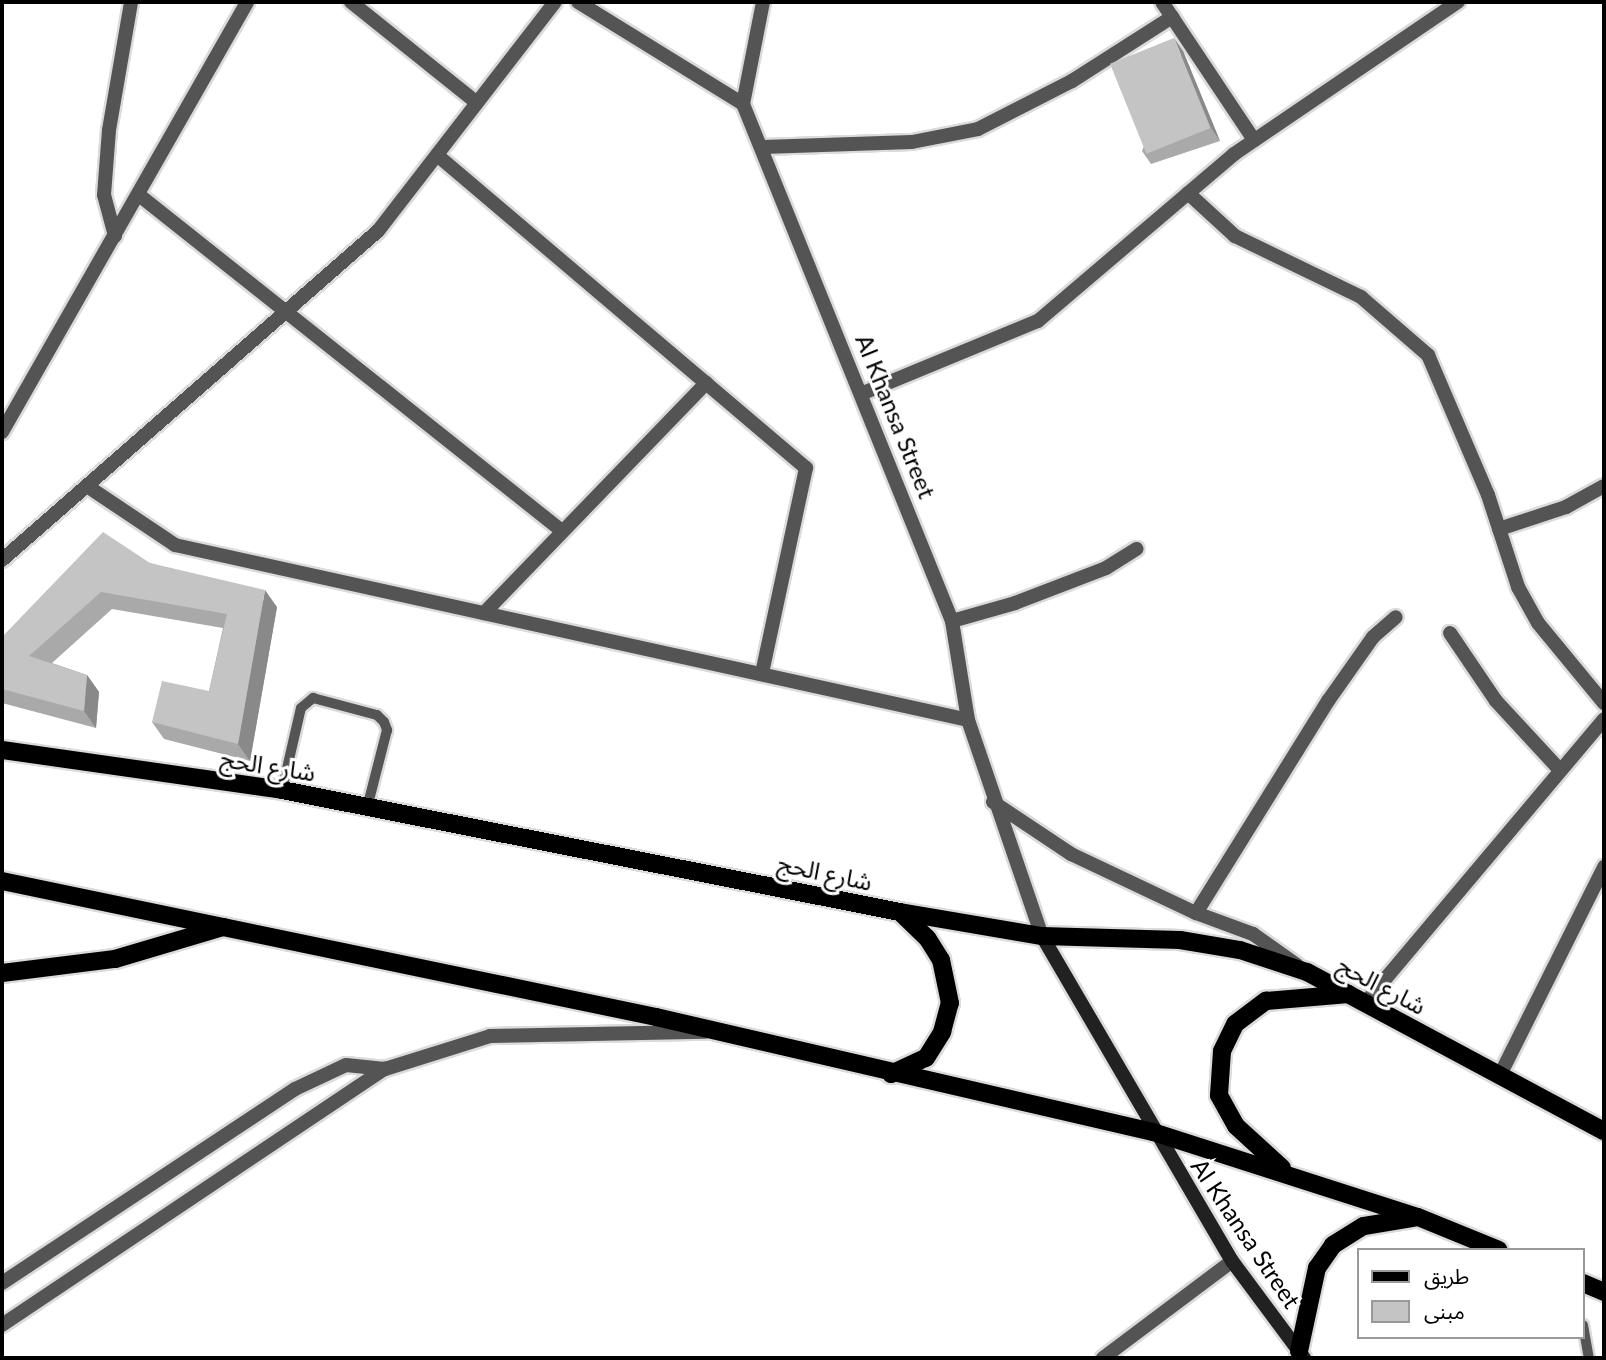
<!DOCTYPE html>
<meta charset="utf-8">
<style>
body{margin:0}
#map{position:relative;width:1606px;height:1360px;overflow:hidden;background:#fff;font-family:Lato,"Noto Sans Arabic",sans-serif}
div>[style]{position:absolute}
.roads{filter:drop-shadow(2px 0 #dbdbdb) drop-shadow(-2px 0 #dbdbdb) drop-shadow(0 2px #dbdbdb) drop-shadow(0 -2px #dbdbdb)}
.lane>*{height:10px;margin:-5px;padding:0 5px;transform-origin:5px;border-radius:5px;background:#545454}
.street>*{height:14px;margin:-7px;padding:0 7px;transform-origin:7px;border-radius:7px;background:#545454}
.secondary>*{height:14px;margin:-7px;padding:0 7px;transform-origin:7px;border-radius:7px;background:#212121}
.primary>*{height:18px;margin:-9px;padding:0 9px;transform-origin:9px;border-radius:9px;background:#000}
.wall>*{inset:0;background:#a9a9a9}
.shaded-wall>*{inset:0;background:#898989}
.building>*{inset:0;background:#c4c4c4;transform-origin:0 0}
span{translate:-50% -50%;white-space:nowrap;text-align:center;line-height:1.15;-webkit-text-stroke:6px #fff;paint-order:stroke}
.street-label{font-size:24px;color:#000}
.frame{position:absolute;inset:0;border:4px solid #000;pointer-events:none}
.legend{position:absolute;left:1357px;top:1248px;width:228px;height:91px;box-sizing:border-box;background:#fff;border:2px solid #999;margin:0;padding:9px 12px;list-style:none;font-size:21px;color:#000}
.legend li{display:flex;align-items:center;gap:14px;height:35px}
.legend b{width:35px;border:2px solid #999}
</style>
<div id="map">
<div class="roads">
<div class="lane">
<div style="left:282px;top:790px;width:84px;rotate:-77deg"></div>
<div style="left:301px;top:708px;width:16px;rotate:-40deg"></div>
<div style="left:313px;top:698px;width:66px;rotate:14.9deg"></div>
<div style="left:377px;top:715px;width:10px;rotate:45deg"></div>
<div style="left:384px;top:722px;width:9px;rotate:69deg"></div>
<div style="left:387px;top:730px;width:81px;rotate:104.4deg"></div>
<div style="left:1583px;top:1325px;width:34px;rotate:80deg"></div>
</div>
<div class="street">
<div style="left:351px;top:2px;width:161px;rotate:38.7deg"></div>
<div style="left:578px;top:2px;width:194px;rotate:31.7deg"></div>
<div style="left:743px;top:104px;width:558px;rotate:67.99deg"></div>
<div style="left:952px;top:621px;width:100px;rotate:80.8deg"></div>
<div style="left:968px;top:720px;width:228px;rotate:71.1deg"></div>
<div style="left:1162px;top:2px;width:166px;rotate:56.3deg"></div>
<div style="left:743px;top:104px;width:104px;rotate:-78.9deg"></div>
<div style="left:763px;top:147px;width:149px;rotate:-1.9deg"></div>
<div style="left:912px;top:142px;width:67px;rotate:-11.1deg"></div>
<div style="left:978px;top:129px;width:106px;rotate:-27.1deg"></div>
<div style="left:1072px;top:81px;width:119px;rotate:-32.6deg"></div>
<div style="left:437px;top:155px;width:484px;rotate:40.3deg"></div>
<div style="left:806px;top:468px;width:211px;rotate:102.1deg"></div>
<div style="left:1188px;top:193px;width:64px;rotate:42.5deg"></div>
<div style="left:1235px;top:236px;width:140px;rotate:25.8deg"></div>
<div style="left:1361px;top:297px;width:89px;rotate:40.9deg"></div>
<div style="left:1428px;top:355px;width:152px;rotate:66.8deg"></div>
<div style="left:1488px;top:495px;width:97px;rotate:71.9deg"></div>
<div style="left:1518px;top:587px;width:41px;rotate:60.9deg"></div>
<div style="left:1538px;top:623px;width:104px;rotate:50.5deg"></div>
<div style="left:139px;top:195px;width:540px;rotate:38.46deg"></div>
<div style="left:115px;top:236px;width:42px;rotate:-105deg"></div>
<div style="left:104px;top:195px;width:65px;rotate:-85.6deg"></div>
<div style="left:109px;top:130px;width:130px;rotate:-80.2deg"></div>
<div style="left:863px;top:393px;width:189px;rotate:-22.4deg"></div>
<div style="left:1038px;top:321px;width:257px;rotate:-40.4deg"></div>
<div style="left:1234px;top:154px;width:271px;rotate:-34.2deg"></div>
<div style="left:2px;top:432px;width:495px;rotate:-60.3deg"></div>
<div style="left:87px;top:486px;width:106px;rotate:33.8deg"></div>
<div style="left:175px;top:545px;width:812px;rotate:12.44deg"></div>
<div style="left:1499px;top:529px;width:71px;rotate:-18.2deg"></div>
<div style="left:1566px;top:507px;width:43px;rotate:-28.9deg"></div>
<div style="left:2px;top:560px;width:500px;rotate:-41.2deg"></div>
<div style="left:378px;top:231px;width:289px;rotate:-52.3deg"></div>
<div style="left:484px;top:613px;width:320px;rotate:-46deg"></div>
<div style="left:952px;top:621px;width:66px;rotate:-15.9deg"></div>
<div style="left:1015px;top:603px;width:97px;rotate:-21deg"></div>
<div style="left:1106px;top:568px;width:36px;rotate:-32deg"></div>
<div style="left:1450px;top:633px;width:82px;rotate:55.9deg"></div>
<div style="left:1496px;top:701px;width:93px;rotate:47.2deg"></div>
<div style="left:993px;top:802px;width:94px;rotate:33.7deg"></div>
<div style="left:1071px;top:854px;width:138px;rotate:25.3deg"></div>
<div style="left:1196px;top:913px;width:61px;rotate:20.2deg"></div>
<div style="left:1253px;top:934px;width:54px;rotate:35.2deg"></div>
<div style="left:1196px;top:913px;width:250px;rotate:-58.1deg"></div>
<div style="left:1328px;top:701px;width:78px;rotate:-54.9deg"></div>
<div style="left:1373px;top:637px;width:30px;rotate:-41deg"></div>
<div style="left:1365px;top:1003px;width:371px;rotate:-49.9deg"></div>
<div style="left:1500px;top:1075px;width:233px;rotate:-63.4deg"></div>
<div style="left:2px;top:1283px;width:351px;rotate:-33.5deg"></div>
<div style="left:295px;top:1089px;width:56px;rotate:-25.2deg"></div>
<div style="left:346px;top:1065px;width:39px;rotate:6deg"></div>
<div style="left:2px;top:1325px;width:461px;rotate:-33.8deg"></div>
<div style="left:385px;top:1069px;width:110px;rotate:-17.4deg"></div>
<div style="left:490px;top:1036px;width:215px;rotate:-1.1deg"></div>
<div style="left:1103px;top:1358px;width:161px;rotate:-36.9deg"></div>
</div>
<div class="secondary">
<div style="left:1042px;top:936px;width:376px;rotate:59.7deg"></div>
<div style="left:1232px;top:1261px;width:121px;rotate:53.4deg"></div>
</div>
<div class="primary">
<div style="left:2px;top:750px;width:283px;rotate:8.1deg"></div>
<div style="left:282px;top:790px;width:630px;rotate:11.17deg"></div>
<div style="left:900px;top:912px;width:144px;rotate:9.6deg"></div>
<div style="left:1042px;top:936px;width:138px;rotate:1.7deg"></div>
<div style="left:1180px;top:940px;width:61px;rotate:9.5deg"></div>
<div style="left:1240px;top:950px;width:71px;rotate:18.2deg"></div>
<div style="left:1307px;top:972px;width:337px;rotate:28.2deg"></div>
<div style="left:2px;top:881px;width:668px;rotate:11.75deg"></div>
<div style="left:656px;top:1017px;width:510px;rotate:13.03deg"></div>
<div style="left:1153px;top:1132px;width:278px;rotate:17.8deg"></div>
<div style="left:1418px;top:1217px;width:87px;rotate:22.2deg"></div>
<div style="left:2px;top:973px;width:114px;rotate:-7.1deg"></div>
<div style="left:115px;top:959px;width:113px;rotate:-16.5deg"></div>
<div style="left:891px;top:1074px;width:38px;rotate:-25deg"></div>
<div style="left:926px;top:1058px;width:31px;rotate:-58deg"></div>
<div style="left:942px;top:1032px;width:30px;rotate:-75deg"></div>
<div style="left:950px;top:1003px;width:44px;rotate:-101.8deg"></div>
<div style="left:941px;top:960px;width:26px;rotate:-122deg"></div>
<div style="left:927px;top:938px;width:37px;rotate:-136deg"></div>
<div style="left:1282px;top:1168px;width:62px;rotate:-137.6deg"></div>
<div style="left:1236px;top:1126px;width:35px;rotate:-119deg"></div>
<div style="left:1219px;top:1095px;width:44px;rotate:-86.1deg"></div>
<div style="left:1222px;top:1051px;width:30px;rotate:-64deg"></div>
<div style="left:1235px;top:1024px;width:39px;rotate:-37deg"></div>
<div style="left:1266px;top:1001px;width:83px;rotate:-4.8deg"></div>
<div style="left:1583px;top:1283px;width:23px;rotate:23deg"></div>
<div style="left:1299px;top:1351px;width:85px;rotate:-77.8deg"></div>
<div style="left:1317px;top:1268px;width:28px;rotate:-55deg"></div>
<div style="left:1333px;top:1245px;width:36px;rotate:-32deg"></div>
<div style="left:1364px;top:1226px;width:50px;rotate:-9.3deg"></div>
</div>
</div>
<div class="wall">
<div style="clip-path:polygon(1183px 51px,1220px 141px,1151px 164px,1142px 151px)"></div>
<div style="clip-path:polygon(150px 563px,277px 607px,250px 761px,164px 739px,152px 722px,209px 691px,223px 628px,112px 609px,52px 663px,87px 675px,99px 692px,96px 728px,2px 703px,2px 637px)"></div>
</div>
<div class="shaded-wall">
<div style="clip-path:polygon(1174px 38px,1183px 51px,1220px 141px,1211px 128px)"></div>
<div style="clip-path:polygon(265px 590px,277px 607px,250px 761px,238px 744px)"></div>
<div style="clip-path:polygon(87px 675px,99px 692px,96px 728px,84px 711px)"></div>
</div>
<div class="building">
<div style="left:1174px;top:38px;width:97px;height:69px;rotate:68deg"></div>
<div style="clip-path:polygon(103px 532px,150px 563px,265px 590px,238px 744px,152px 722px,162px 681px,209px 691px,227px 614px,101px 592px,29px 656px,87px 675px,84px 711px,2px 689px,2px 637px)"></div>
</div>
<div class="street-label">
<span style="left:896px;top:416px;rotate:68deg">Al Khansa Street</span>
<span style="left:268px;top:765px;rotate:9deg">شارع الحج</span>
<span style="left:825px;top:872px;rotate:12deg">شارع الحج</span>
<span style="left:1382px;top:985px;rotate:28deg">شارع الحج</span>
<span style="left:1246px;top:1233px;rotate:56deg">Al Khansa Street</span>
</div>
<div class="frame"></div>
<ul class="legend">
<li><b style="height:9px;background:#000"></b>طريق</li>
<li><b style="height:19px;background:#c4c4c4"></b>مبنى</li>
</ul>
</div>
